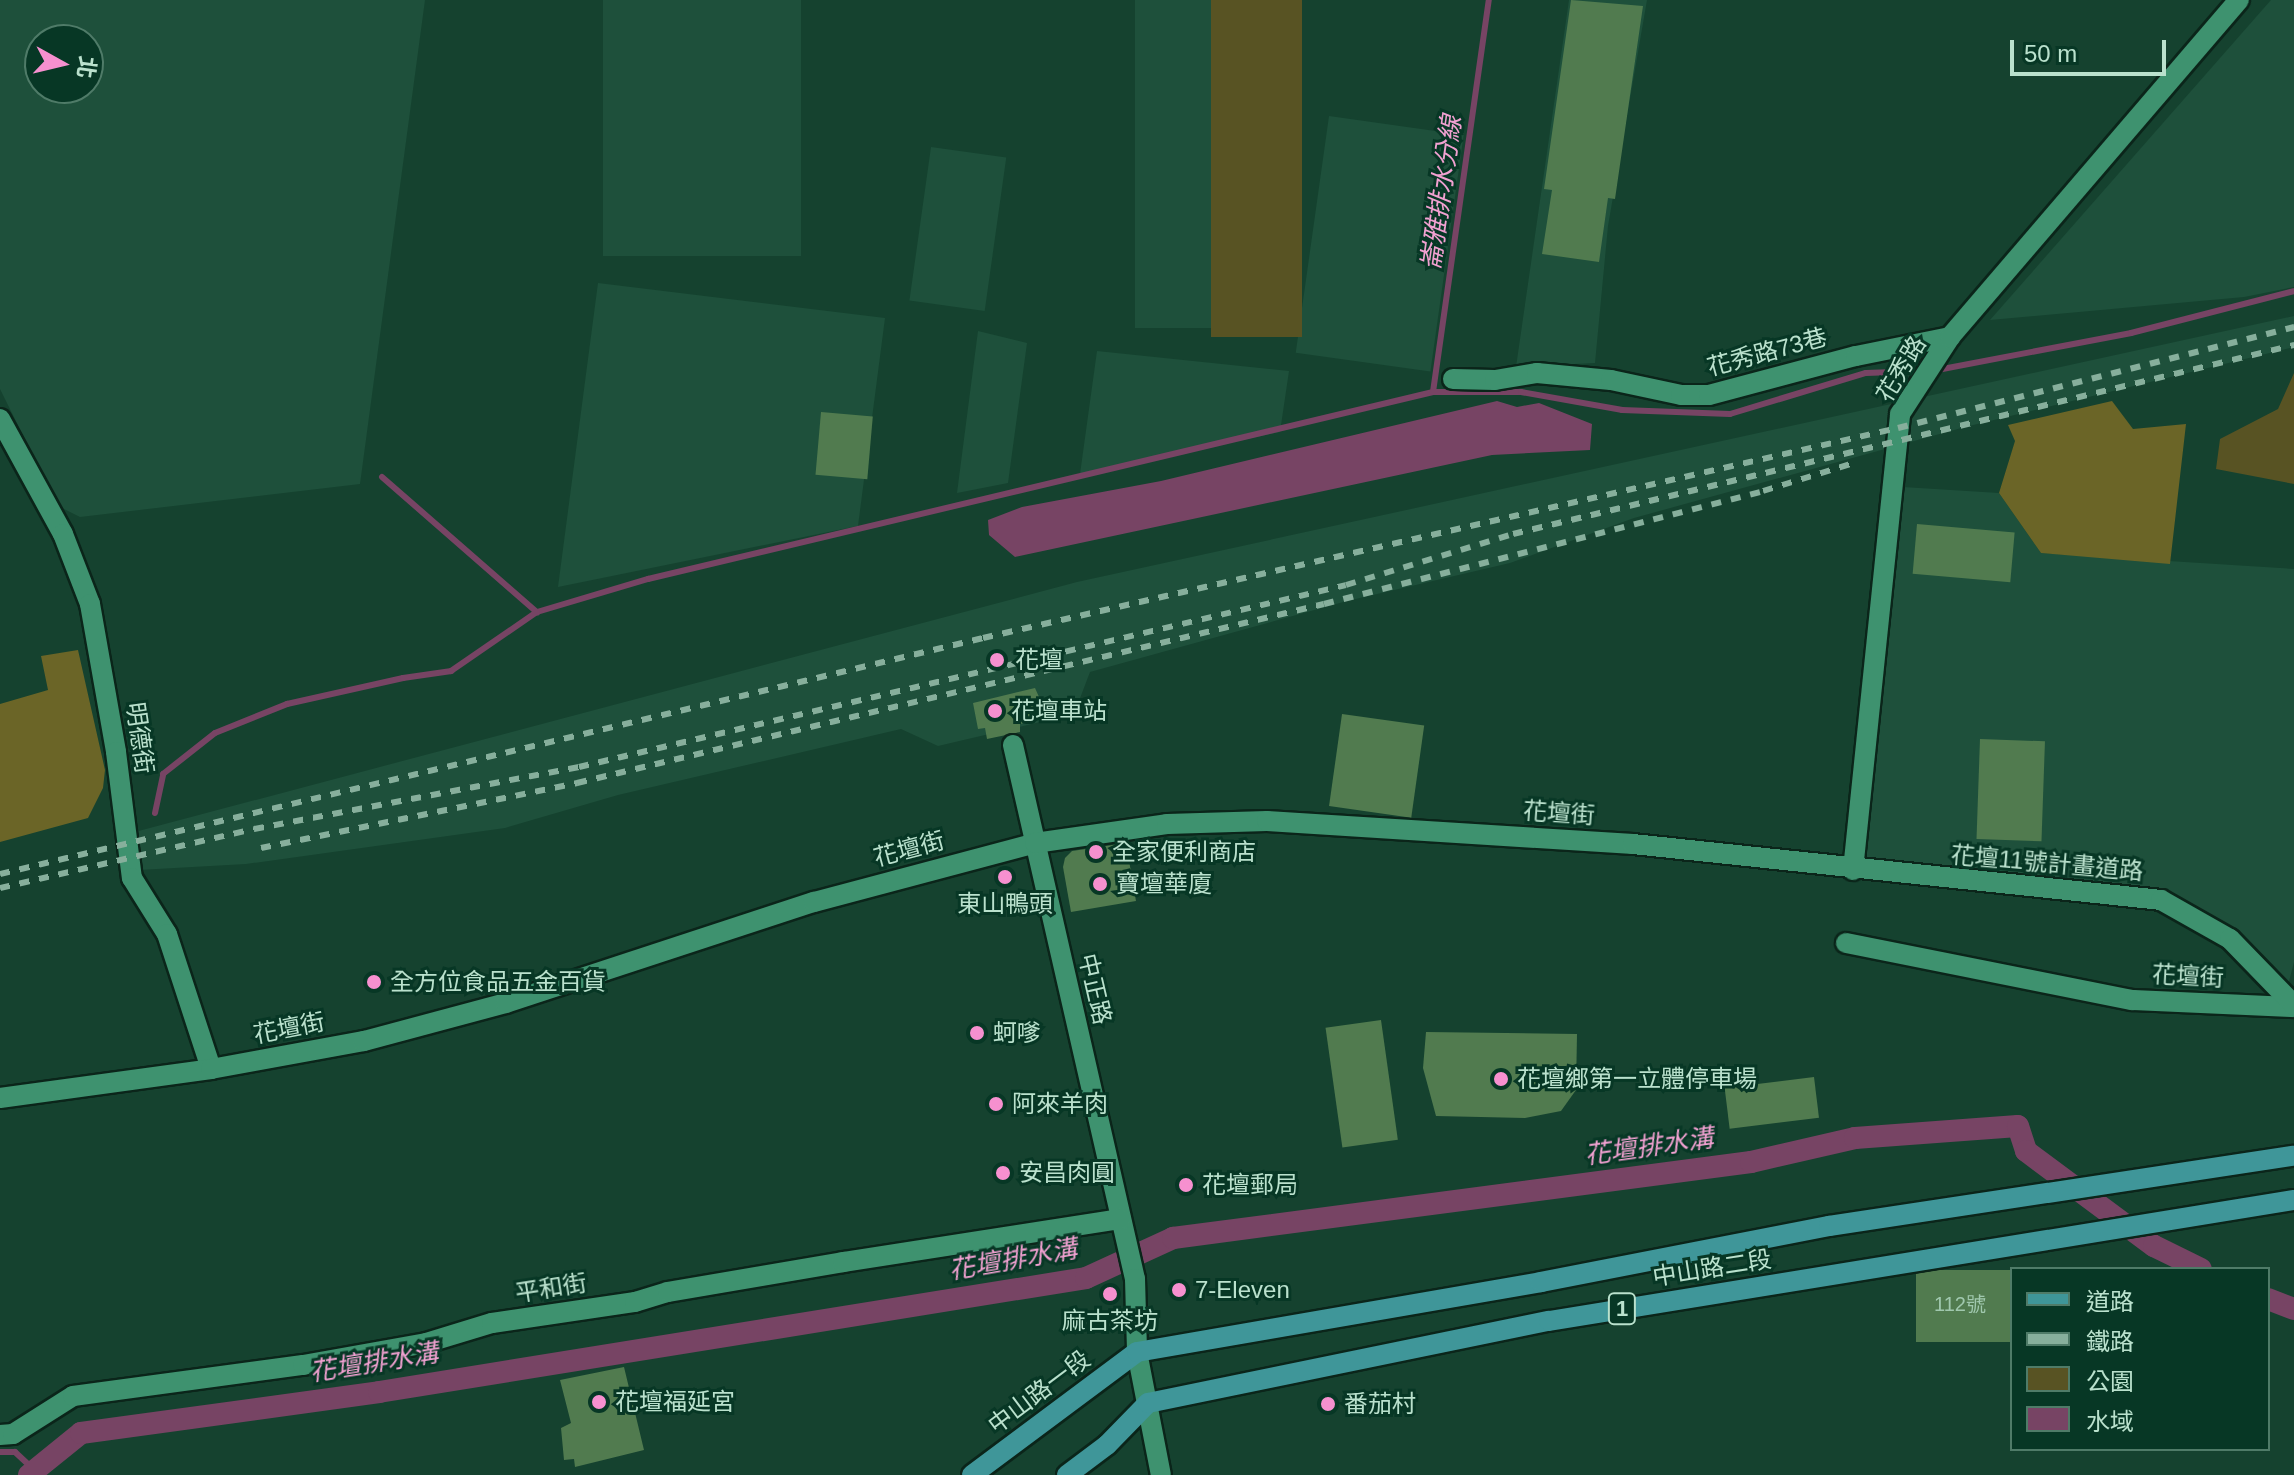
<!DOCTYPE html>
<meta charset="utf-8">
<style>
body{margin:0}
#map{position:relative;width:2294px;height:1475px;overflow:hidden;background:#15422f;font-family:Helvetica,"Noto Sans TC",sans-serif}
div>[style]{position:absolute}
.built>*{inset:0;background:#1e503b;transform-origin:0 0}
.green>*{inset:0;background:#585323;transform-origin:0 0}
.forest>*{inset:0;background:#6b6527}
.water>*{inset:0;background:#774464}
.stream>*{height:6px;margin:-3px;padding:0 3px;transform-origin:3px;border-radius:3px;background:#774464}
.canal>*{height:22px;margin:-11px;padding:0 11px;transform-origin:11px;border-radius:11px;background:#774464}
.building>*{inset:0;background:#517b4f;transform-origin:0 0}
.roads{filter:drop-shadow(2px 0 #0b251a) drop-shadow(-2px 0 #0b251a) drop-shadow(0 2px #0b251a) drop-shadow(0 -2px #0b251a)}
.minor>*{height:20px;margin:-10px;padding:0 10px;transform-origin:10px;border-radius:10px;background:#3e926f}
.major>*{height:20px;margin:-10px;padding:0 10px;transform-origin:10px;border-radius:10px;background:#3f9699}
.rail>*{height:6px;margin-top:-3px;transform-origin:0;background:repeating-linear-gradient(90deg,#87af9c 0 10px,transparent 0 20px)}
.dots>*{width:22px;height:22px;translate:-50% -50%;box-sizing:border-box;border:4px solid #073725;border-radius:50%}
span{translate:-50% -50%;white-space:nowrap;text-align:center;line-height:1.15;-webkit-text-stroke:6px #073725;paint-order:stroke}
.number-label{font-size:20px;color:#a0c8ae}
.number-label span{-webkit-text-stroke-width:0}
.shield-label span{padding:2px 6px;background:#073725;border:2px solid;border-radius:6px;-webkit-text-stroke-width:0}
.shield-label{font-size:22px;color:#bae1cd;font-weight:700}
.street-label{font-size:24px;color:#bae1cd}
.poi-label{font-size:24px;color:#bae1cd}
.left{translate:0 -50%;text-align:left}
.water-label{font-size:26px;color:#f1a1d1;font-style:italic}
.legend{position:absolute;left:2010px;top:1267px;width:260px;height:184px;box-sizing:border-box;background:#073725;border:2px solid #4f7b68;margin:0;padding:10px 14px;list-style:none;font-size:24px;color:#bae1cd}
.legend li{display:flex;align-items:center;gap:16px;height:40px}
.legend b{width:40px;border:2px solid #4f7b68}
.north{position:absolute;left:24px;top:24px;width:80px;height:80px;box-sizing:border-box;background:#073725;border:2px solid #4f7b68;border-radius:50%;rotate:98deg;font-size:22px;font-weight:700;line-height:32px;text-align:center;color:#bae1cd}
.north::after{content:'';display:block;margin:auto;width:28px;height:36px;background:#f690cf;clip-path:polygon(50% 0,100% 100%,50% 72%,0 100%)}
.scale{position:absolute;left:2010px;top:40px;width:156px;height:36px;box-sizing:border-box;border:4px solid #bae1cd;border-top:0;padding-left:10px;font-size:24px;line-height:28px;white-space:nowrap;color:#bae1cd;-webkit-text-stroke:6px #073725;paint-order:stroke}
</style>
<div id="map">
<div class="built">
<div style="clip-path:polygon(evenodd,0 0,425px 0,360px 484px,80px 517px,58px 506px,0 389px,0 0,40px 40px,88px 40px,88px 88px,40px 88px,40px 40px)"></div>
<div style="left:603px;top:0;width:198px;height:256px"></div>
<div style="left:1135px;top:0;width:76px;height:328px"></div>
<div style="clip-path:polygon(1569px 0,1647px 0,1608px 226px,1595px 363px,1516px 367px)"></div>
<div style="clip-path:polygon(2271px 0,2294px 0,2294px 287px,2244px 297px,1990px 320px)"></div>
<div style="left:1329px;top:116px;width:136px;height:239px;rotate:8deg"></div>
<div style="left:931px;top:147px;width:76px;height:155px;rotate:8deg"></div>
<div style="clip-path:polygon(598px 283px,885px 318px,858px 526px,558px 587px)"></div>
<div style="clip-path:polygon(2294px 316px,2294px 347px,1965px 427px,1634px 518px,1510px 563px,1347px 601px,1090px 672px,1074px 714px,938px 746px,901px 729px,618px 795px,505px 828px,246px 864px,121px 871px,116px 837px,1077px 582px)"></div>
<div style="clip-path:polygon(978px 331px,1027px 343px,1008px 483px,957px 493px)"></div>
<div style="clip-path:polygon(1097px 351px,1289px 371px,1280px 432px,1080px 474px)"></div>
<div style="clip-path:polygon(1903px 487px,1999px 493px,2041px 553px,2294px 569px,2294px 962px,2286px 993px,2236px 951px,2170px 910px,1864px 860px)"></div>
</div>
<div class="green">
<div style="left:1211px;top:0;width:91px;height:337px"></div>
<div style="clip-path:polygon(2294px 373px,2294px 484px,2216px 469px,2220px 439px,2278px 409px)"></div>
</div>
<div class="forest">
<div style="clip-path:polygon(2112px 401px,2133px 429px,2186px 424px,2170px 564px,2041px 553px,1999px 493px,2015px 441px,2008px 425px)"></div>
<div style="clip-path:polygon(78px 650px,105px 770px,103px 788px,88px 818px,0 842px,0 704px,48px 690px,41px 656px)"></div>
</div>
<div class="water">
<div style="clip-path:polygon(1497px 401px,1517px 407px,1539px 403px,1592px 424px,1590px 450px,1492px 455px,1015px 557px,989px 535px,988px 520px,1022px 507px,1161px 481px)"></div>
</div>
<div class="stream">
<div style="left:1932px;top:371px;width:203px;rotate:-10.8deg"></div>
<div style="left:2131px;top:333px;width:168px;rotate:-14.4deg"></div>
<div style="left:1433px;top:392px;width:396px;rotate:-81.9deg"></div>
<div style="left:382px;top:477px;width:206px;rotate:41.1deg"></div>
<div style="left:537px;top:612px;width:116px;rotate:-16.6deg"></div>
<div style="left:648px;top:579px;width:807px;rotate:-13.4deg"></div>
<div style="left:1433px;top:392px;width:88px"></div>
<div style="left:1521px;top:392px;width:103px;rotate:10.1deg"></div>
<div style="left:1622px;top:410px;width:108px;rotate:2.1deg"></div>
<div style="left:1730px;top:414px;width:142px;rotate:-16.8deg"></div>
<div style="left:1866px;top:373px;width:55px;rotate:-2.1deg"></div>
<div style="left:155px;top:813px;width:40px;rotate:-78deg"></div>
<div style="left:163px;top:774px;width:66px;rotate:-38.3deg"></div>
<div style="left:215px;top:733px;width:78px;rotate:-21.9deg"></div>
<div style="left:287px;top:704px;width:119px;rotate:-12.6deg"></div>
<div style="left:403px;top:678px;width:49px;rotate:-8.3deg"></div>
<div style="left:451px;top:671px;width:104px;rotate:-34.5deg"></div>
<div style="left:0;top:1452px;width:15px"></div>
<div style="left:15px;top:1452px;width:26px;rotate:43deg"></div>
</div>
<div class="canal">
<div style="left:2268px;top:1299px;width:28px;rotate:21deg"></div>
<div style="left:29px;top:1475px;width:67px;rotate:-38.9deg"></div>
<div style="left:81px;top:1433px;width:301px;rotate:-7.8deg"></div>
<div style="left:379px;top:1392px;width:716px;rotate:-9.16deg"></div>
<div style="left:1086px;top:1278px;width:96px;rotate:-24.7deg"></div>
<div style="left:1173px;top:1238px;width:583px;rotate:-7.49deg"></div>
<div style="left:1751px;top:1162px;width:107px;rotate:-13deg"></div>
<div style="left:1855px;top:1138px;width:163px;rotate:-4.2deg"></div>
<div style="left:2018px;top:1126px;width:26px;rotate:72deg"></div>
<div style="left:2026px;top:1151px;width:159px;rotate:36.6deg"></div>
<div style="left:2154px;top:1246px;width:52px;rotate:26.1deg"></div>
</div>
<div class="building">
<div style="clip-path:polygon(1571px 0,1643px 6px,1615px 199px,1608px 198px,1599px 262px,1542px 254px,1552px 190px,1544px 189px)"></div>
<div style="left:821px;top:412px;width:52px;height:63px;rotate:5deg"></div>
<div style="left:1917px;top:524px;width:98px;height:50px;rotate:5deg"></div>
<div style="clip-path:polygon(1035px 688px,1044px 708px,1042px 718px,1020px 724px,1020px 732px,987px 739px,985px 728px,978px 729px,973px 703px)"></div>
<div style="left:1342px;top:714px;width:83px;height:93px;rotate:8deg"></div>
<div style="left:1980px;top:739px;width:65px;height:100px;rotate:2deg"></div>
<div style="clip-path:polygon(1126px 843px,1136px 901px,1071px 912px,1063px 867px,1065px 858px,1072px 851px)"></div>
<div style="left:1381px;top:1020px;width:121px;height:56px;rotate:82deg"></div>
<div style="clip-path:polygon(1426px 1032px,1577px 1034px,1576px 1090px,1561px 1111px,1525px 1118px,1436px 1116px,1423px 1068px)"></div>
<div style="left:1814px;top:1077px;width:41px;height:90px;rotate:83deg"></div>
<div style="left:2012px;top:1270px;width:72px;height:96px;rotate:90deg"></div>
<div style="clip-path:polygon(624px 1367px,644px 1450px,575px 1467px,574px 1459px,564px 1460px,561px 1428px,571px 1423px,560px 1380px)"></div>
</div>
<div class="roads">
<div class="minor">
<div style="left:1453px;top:379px;width:42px;rotate:1.4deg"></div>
<div style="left:1495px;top:380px;width:43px;rotate:-9.5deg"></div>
<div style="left:1537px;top:373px;width:74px;rotate:5.4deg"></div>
<div style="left:1611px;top:380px;width:72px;rotate:12.1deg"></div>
<div style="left:1681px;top:395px;width:28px"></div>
<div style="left:1709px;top:395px;width:152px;rotate:-14.9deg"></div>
<div style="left:1856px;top:356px;width:96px;rotate:-11.4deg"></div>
<div style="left:0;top:419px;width:131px;rotate:61.3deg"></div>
<div style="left:63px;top:534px;width:75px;rotate:68.9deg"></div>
<div style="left:90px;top:604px;width:150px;rotate:80deg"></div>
<div style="left:116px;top:752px;width:127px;rotate:82.8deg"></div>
<div style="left:132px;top:878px;width:66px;rotate:58deg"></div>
<div style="left:167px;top:934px;width:142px;rotate:71.9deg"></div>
<div style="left:1013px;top:745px;width:548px;rotate:77.13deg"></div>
<div style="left:1135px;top:1279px;width:73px;rotate:88.4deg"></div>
<div style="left:1137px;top:1352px;width:125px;rotate:79deg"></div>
<div style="left:1853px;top:870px;width:458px;rotate:-84.1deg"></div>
<div style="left:1900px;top:414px;width:92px;rotate:-57deg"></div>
<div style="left:1950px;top:337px;width:444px;rotate:-49.4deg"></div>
<div style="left:1846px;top:943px;width:292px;rotate:11.3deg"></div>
<div style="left:2132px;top:1000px;width:162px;rotate:2.5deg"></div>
<div style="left:0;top:1098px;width:213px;rotate:-7.8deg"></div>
<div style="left:211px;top:1069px;width:156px;rotate:-10.4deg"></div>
<div style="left:364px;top:1041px;width:147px;rotate:-15deg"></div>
<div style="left:506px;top:1003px;width:324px;rotate:-18.2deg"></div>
<div style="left:814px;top:902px;width:229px;rotate:-14.9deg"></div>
<div style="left:1035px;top:843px;width:133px;rotate:-8.2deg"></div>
<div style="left:1167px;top:824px;width:100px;rotate:-1.7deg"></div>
<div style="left:1267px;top:821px;width:367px;rotate:3.6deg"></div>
<div style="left:1633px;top:844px;width:531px;rotate:6.05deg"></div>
<div style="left:2161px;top:900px;width:79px;rotate:29.5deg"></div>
<div style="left:2230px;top:939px;width:92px;rotate:45.9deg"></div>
<div style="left:0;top:1435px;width:13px;rotate:-4deg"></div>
<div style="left:13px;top:1434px;width:71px;rotate:-32.3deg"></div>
<div style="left:73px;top:1396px;width:232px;rotate:-7.7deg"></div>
<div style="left:303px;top:1365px;width:125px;rotate:-10.1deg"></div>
<div style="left:426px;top:1343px;width:69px;rotate:-16.9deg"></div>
<div style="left:492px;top:1323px;width:145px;rotate:-8.4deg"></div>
<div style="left:635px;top:1302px;width:34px;rotate:-17deg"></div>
<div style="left:668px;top:1292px;width:178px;rotate:-9.7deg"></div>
<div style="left:843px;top:1262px;width:281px;rotate:-8.8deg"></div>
</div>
<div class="major">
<div style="left:972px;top:1475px;width:206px;rotate:-36.7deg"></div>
<div style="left:1137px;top:1352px;width:410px;rotate:-9.8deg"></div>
<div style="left:1541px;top:1282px;width:293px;rotate:-11deg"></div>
<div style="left:1829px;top:1226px;width:470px;rotate:-8.6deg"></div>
<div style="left:1067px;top:1475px;width:50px;rotate:-36.9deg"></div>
<div style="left:1107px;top:1445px;width:59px;rotate:-45.7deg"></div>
<div style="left:1148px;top:1403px;width:409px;rotate:-11.6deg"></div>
<div style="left:1549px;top:1321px;width:755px;rotate:-9.23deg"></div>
</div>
</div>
<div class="rail">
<div style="left:261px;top:848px;width:323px;rotate:-11.6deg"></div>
<div style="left:577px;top:783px;width:768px;rotate:-13.48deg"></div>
<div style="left:1324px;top:604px;width:453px;rotate:-14.4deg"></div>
<div style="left:1763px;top:491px;width:92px;rotate:-17.1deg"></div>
<div style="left:0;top:874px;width:1011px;rotate:-13.5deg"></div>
<div style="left:983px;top:638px;width:939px;rotate:-12.93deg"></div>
<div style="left:1898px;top:428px;width:409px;rotate:-14.3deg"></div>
<div style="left:0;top:888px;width:261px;rotate:-13.1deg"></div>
<div style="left:254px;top:829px;width:331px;rotate:-10.8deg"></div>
<div style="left:579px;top:767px;width:788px;rotate:-13.35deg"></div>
<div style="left:1346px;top:585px;width:175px;rotate:-17deg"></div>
<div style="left:1513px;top:534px;width:804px;rotate:-13.6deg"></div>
</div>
<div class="dots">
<div style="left:997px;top:660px;background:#f690cf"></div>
<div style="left:995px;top:711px;background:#f690cf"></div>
<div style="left:1096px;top:852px;background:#f690cf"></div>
<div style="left:1005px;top:877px;background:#f690cf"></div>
<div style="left:1100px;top:884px;background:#f690cf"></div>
<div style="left:374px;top:982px;background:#f690cf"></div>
<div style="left:977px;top:1033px;background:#f690cf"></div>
<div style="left:1501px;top:1079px;background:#f690cf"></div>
<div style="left:996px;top:1104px;background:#f690cf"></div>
<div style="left:1003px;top:1173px;background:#f690cf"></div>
<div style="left:1186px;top:1185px;background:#f690cf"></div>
<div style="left:1179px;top:1290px;background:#f690cf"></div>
<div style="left:1110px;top:1294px;background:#f690cf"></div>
<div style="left:599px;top:1402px;background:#f690cf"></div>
<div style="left:1328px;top:1404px;background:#f690cf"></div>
</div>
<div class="number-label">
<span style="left:1960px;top:1304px">112號</span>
</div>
<div class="shield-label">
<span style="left:1622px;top:1309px">1</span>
</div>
<div class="street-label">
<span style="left:1767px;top:352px;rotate:-15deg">花秀路73巷</span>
<span style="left:1901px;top:369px;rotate:-59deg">花秀路</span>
<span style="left:140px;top:738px;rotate:82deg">明德街</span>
<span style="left:1559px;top:813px;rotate:4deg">花壇街</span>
<span style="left:909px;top:849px;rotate:-15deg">花壇街</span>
<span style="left:2047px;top:863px;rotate:5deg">花壇11號計畫道路</span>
<span style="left:2188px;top:976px;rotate:3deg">花壇街</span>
<span style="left:1095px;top:989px;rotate:77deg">中正路</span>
<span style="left:289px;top:1028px;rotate:-11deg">花壇街</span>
<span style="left:1712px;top:1268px;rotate:-9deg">中山路二段</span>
<span style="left:551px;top:1288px;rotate:-9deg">平和街</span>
<span style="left:1039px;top:1392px;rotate:-37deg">中山路一段</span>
</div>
<div class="poi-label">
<span class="left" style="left:1015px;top:660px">花壇</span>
<span class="left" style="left:1011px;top:711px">花壇車站</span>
<span class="left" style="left:1112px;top:852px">全家便利商店</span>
<span class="left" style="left:1116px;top:884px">寶壇華廈</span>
<span style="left:1005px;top:904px">東山鴨頭</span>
<span class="left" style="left:390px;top:982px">全方位食品五金百貨</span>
<span class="left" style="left:993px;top:1033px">蚵嗲</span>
<span class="left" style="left:1517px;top:1079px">花壇鄉第一立體停車場</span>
<span class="left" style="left:1012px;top:1104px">阿來羊肉</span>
<span class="left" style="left:1019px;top:1173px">安昌肉圓</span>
<span class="left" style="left:1202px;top:1185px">花壇郵局</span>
<span class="left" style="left:1195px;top:1290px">7-Eleven</span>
<span style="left:1110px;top:1321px">麻古茶坊</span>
<span class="left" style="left:615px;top:1402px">花壇福延宮</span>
<span class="left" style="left:1344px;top:1404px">番茄村</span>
</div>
<div class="water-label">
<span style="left:1442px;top:193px;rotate:-82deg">崙雅排水分線</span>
<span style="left:1649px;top:1147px;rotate:-8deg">花壇排水溝</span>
<span style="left:1013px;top:1260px;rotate:-10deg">花壇排水溝</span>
<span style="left:374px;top:1363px;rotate:-9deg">花壇排水溝</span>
</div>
<ul class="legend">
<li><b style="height:10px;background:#3f9699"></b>道路</li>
<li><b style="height:10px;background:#87af9c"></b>鐵路</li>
<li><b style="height:22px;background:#585323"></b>公園</li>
<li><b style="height:22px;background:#774464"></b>水域</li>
</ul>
<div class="north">北</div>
<div class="scale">50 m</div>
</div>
